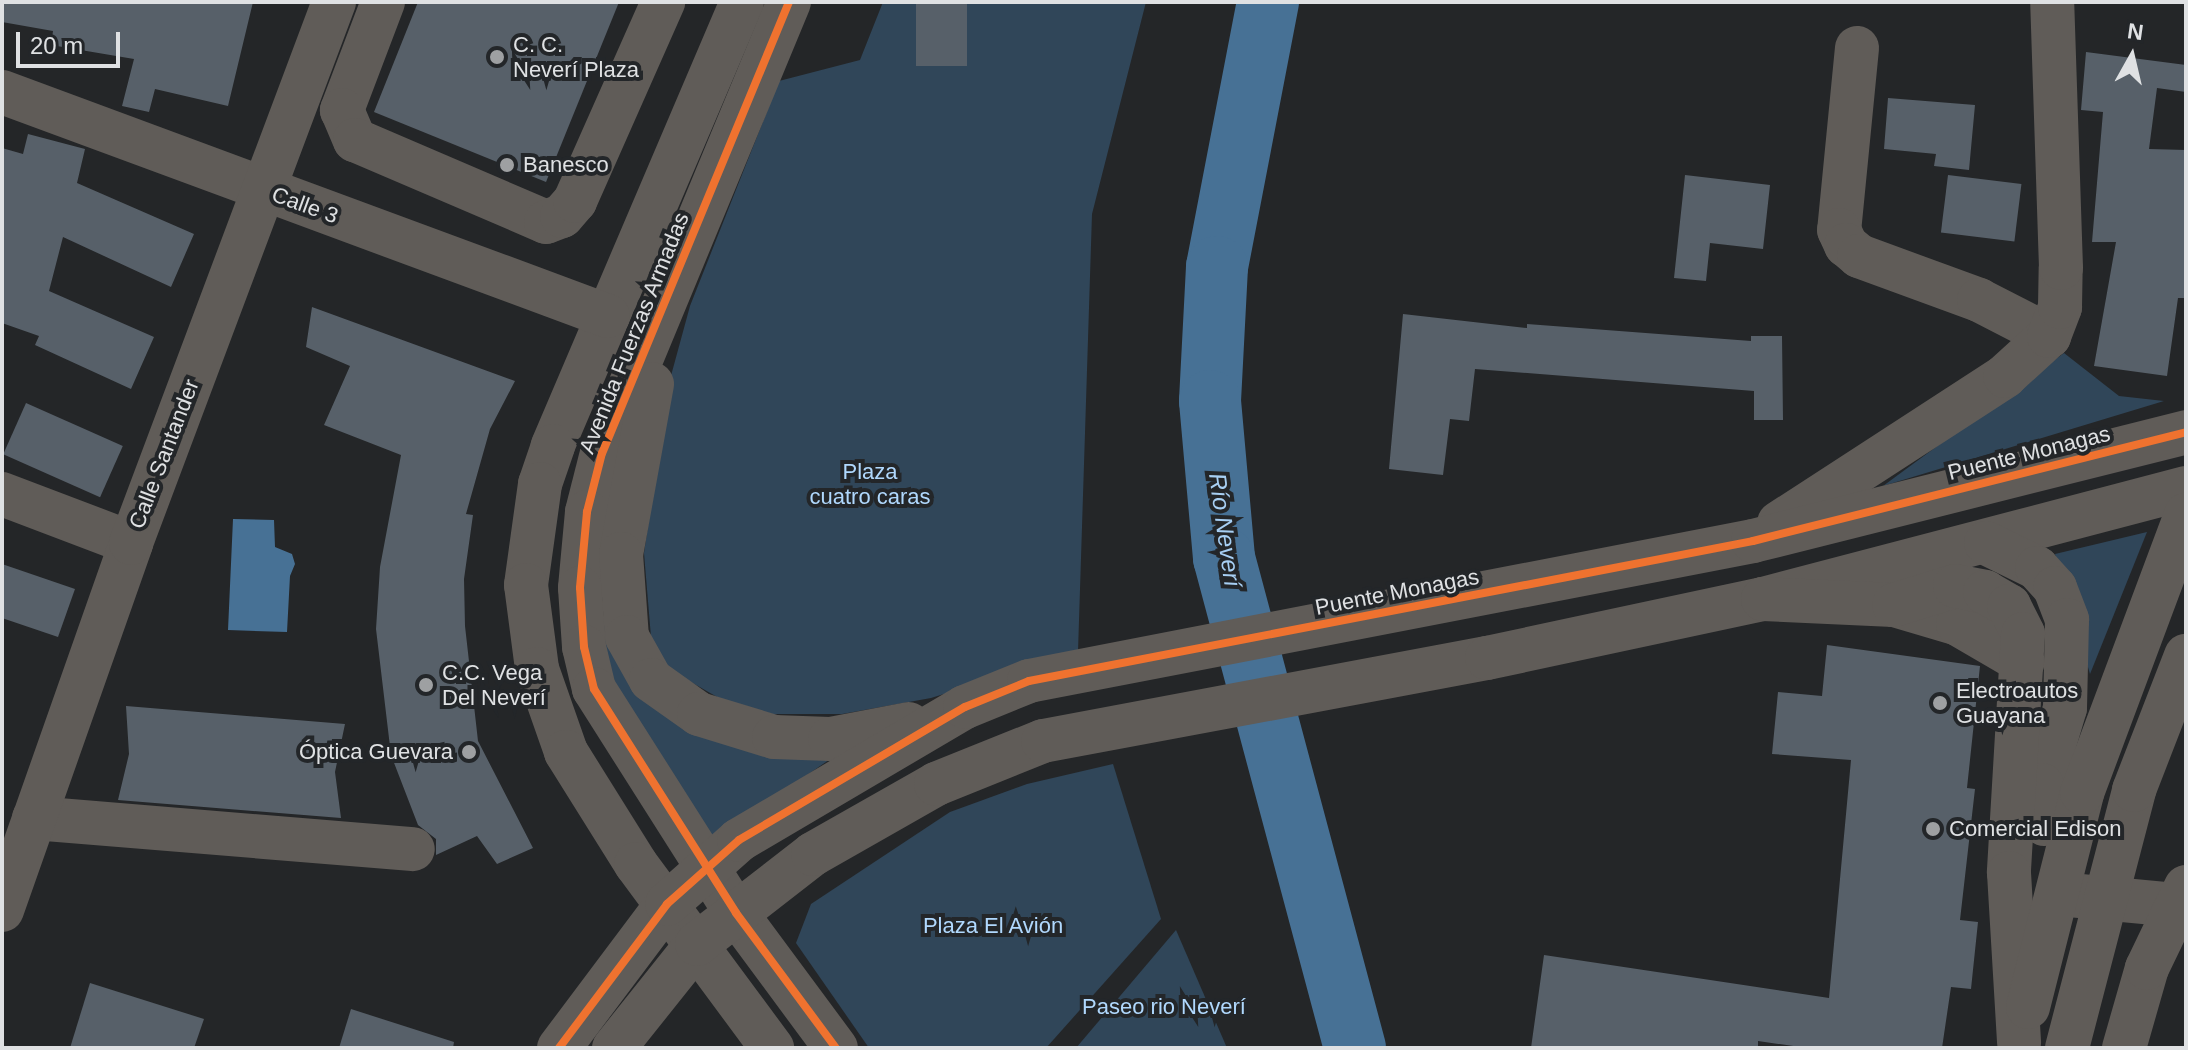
<!DOCTYPE html>
<meta charset="utf-8">
<style>
body{margin:0}
#map{position:relative;width:2188px;height:1050px;overflow:hidden;background:#242628;font-family:Helvetica,sans-serif}
div>[style]{position:absolute}
.green>*{inset:0;background:#304659}
.water>*{inset:0;background:#477195}
.river>*{height:62px;margin:-31px;padding:0 31px;transform-origin:31px;border-radius:31px;background:#477195}
.building>*{inset:0;background:#576069;transform-origin:0 0}
.minor>*{height:44px;margin:-22px;padding:0 22px;transform-origin:22px;border-radius:22px;background:#605c58}
.major>*{height:44px;margin:-22px;padding:0 22px;transform-origin:22px;border-radius:22px;background:#605c58}
.cycleway>*{height:8px;margin:-4px;padding:0 4px;transform-origin:4px;border-radius:4px;background:#ef722f}
.dots>*{width:22px;height:22px;translate:-50% -50%;box-sizing:border-box;border:4px solid #232629;border-radius:50%}
span{translate:-50% -50%;white-space:nowrap;text-align:center;line-height:1.15;-webkit-text-stroke:8px #232629;paint-order:stroke}
.poi-label{font-size:22px;color:#dfe1e3}
.left{translate:0 -50%;text-align:left}
.right{translate:-100% -50%;text-align:right}
.street-label{font-size:22px;color:#dfe1e3}
.park-label{font-size:22px;color:#b0d8fd}
.water-label{font-size:24px;color:#a7cff3;font-style:italic}
.frame{position:absolute;inset:0;border:4px solid #dfe1e3;pointer-events:none}
.north{position:absolute;left:2092px;top:16px;width:80px;height:80px;-webkit-text-stroke:6px #232629;paint-order:stroke;rotate:8deg;font-size:22px;font-weight:700;line-height:32px;text-align:center;color:#dfe1e3}
.north::after{content:'';display:block;margin:auto;width:28px;height:36px;background:#dfe1e3;clip-path:polygon(50% 0,100% 100%,50% 72%,0 100%)}
.scale{position:absolute;left:16px;top:32px;width:104px;height:36px;box-sizing:border-box;border:4px solid #dfe1e3;border-top:0;padding-left:10px;font-size:24px;line-height:28px;white-space:nowrap;color:#dfe1e3;-webkit-text-stroke:6px #232629;paint-order:stroke}
</style>
<div id="map">
<div class="green">
<div style="clip-path:polygon(883px 2px,1146px 2px,1092px 214px,1078px 652px,931px 698px,842px 714px,772px 714px,719px 698px,668px 669px,651px 637px,644px 553px,669px 383px,690px 306px,779px 81px,860px 60px)"></div>
<div style="clip-path:polygon(2064px 353px,2119px 396px,2164px 401px,1883px 486px)"></div>
<div style="clip-path:polygon(613px 498px,637px 684px,836px 755px,703px 847px,602px 663px)"></div>
<div style="clip-path:polygon(2147px 532px,2090px 674px,2055px 554px)"></div>
<div style="clip-path:polygon(1113px 764px,1161px 919px,1046px 1048px,869px 1048px,796px 943px,811px 904px,950px 812px,1027px 784px)"></div>
<div style="clip-path:polygon(1176px 930px,1227px 1048px,1076px 1048px)"></div>
</div>
<div class="water">
<div style="clip-path:polygon(233px 519px,274px 520px,275px 547px,292px 554px,295px 564px,290px 576px,287px 632px,228px 630px)"></div>
</div>
<div class="river">
<div style="left:1268px;top:2px;width:270px;rotate:100.9deg"></div>
<div style="left:1217px;top:267px;width:134px;rotate:93deg"></div>
<div style="left:1210px;top:401px;width:158px;rotate:84.9deg"></div>
<div style="left:1224px;top:558px;width:507px;rotate:75.03deg"></div>
</div>
<div class="building">
<div style="clip-path:polygon(2px 2px,253px 2px,228px 106px,155px 89px,149px 112px,122px 106px,134px 59px,51px 45px,53px 31px,2px 22px)"></div>
<div style="clip-path:polygon(418px 2px,619px 2px,546px 182px,374px 112px)"></div>
<div style="left:916px;top:2px;width:51px;height:64px"></div>
<div style="clip-path:polygon(2086px 52px,2186px 65px,2186px 92px,2157px 88px,2149px 149px,2186px 150px,2186px 298px,2178px 298px,2167px 376px,2094px 366px,2116px 242px,2092px 242px,2103px 112px,2081px 110px)"></div>
<div style="clip-path:polygon(1888px 98px,1975px 105px,1969px 170px,1934px 166px,1936px 154px,1884px 149px)"></div>
<div style="clip-path:polygon(28px 134px,85px 149px,77px 183px,194px 234px,171px 287px,63px 237px,49px 291px,154px 337px,131px 389px,35px 345px,39px 336px,2px 323px,2px 148px,23px 154px)"></div>
<div style="clip-path:polygon(1685px 175px,1770px 185px,1763px 249px,1710px 243px,1706px 281px,1674px 278px)"></div>
<div style="left:1948px;top:175px;width:74px;height:58px;rotate:7deg"></div>
<div style="clip-path:polygon(312px 307px,515px 381px,490px 429px,466px 514px,473px 515px,464px 579px,465px 626px,478px 741px,533px 848px,497px 864px,477px 836px,436px 855px,436px 839px,418px 825px,391px 755px,376px 629px,380px 567px,401px 455px,324px 425px,350px 366px,306px 347px)"></div>
<div style="clip-path:polygon(1403px 314px,1527px 328px,1527px 324px,1751px 341px,1751px 336px,1782px 336px,1783px 420px,1754px 420px,1754px 391px,1475px 369px,1469px 421px,1450px 419px,1443px 475px,1389px 469px)"></div>
<div style="left:26px;top:403px;width:106px;height:56px;rotate:24deg"></div>
<div style="clip-path:polygon(2px 564px,75px 589px,58px 637px,2px 618px)"></div>
<div style="clip-path:polygon(1827px 645px,1980px 666px,1967px 788px,1975px 789px,1960px 920px,1978px 922px,1971px 989px,1951px 987px,1942px 1048px,1807px 1048px,1758px 1041px,1758px 1048px,1531px 1048px,1544px 955px,1829px 998px,1851px 760px,1772px 754px,1778px 692px,1822px 696px)"></div>
<div style="clip-path:polygon(126px 706px,345px 724px,335px 772px,341px 818px,118px 800px,129px 754px)"></div>
<div style="clip-path:polygon(90px 983px,204px 1019px,194px 1048px,70px 1048px)"></div>
<div style="clip-path:polygon(351px 1009px,454px 1042px,453px 1048px,339px 1048px)"></div>
</div>
<div class="minor">
<div style="left:383px;top:2px;width:116px;rotate:110.8deg"></div>
<div style="left:342px;top:110px;width:33px;rotate:67deg"></div>
<div style="left:355px;top:140px;width:208px;rotate:23.2deg"></div>
<div style="left:546px;top:222px;width:17px;rotate:-21deg"></div>
<div style="left:562px;top:216px;width:20px;rotate:-49deg"></div>
<div style="left:575px;top:201px;width:218px;rotate:-66.1deg"></div>
<div style="left:742px;top:2px;width:483px;rotate:113.1deg"></div>
<div style="left:553px;top:446px;width:40px;rotate:108.9deg"></div>
<div style="left:540px;top:484px;width:102px;rotate:97.9deg"></div>
<div style="left:526px;top:585px;width:85px;rotate:82.5deg"></div>
<div style="left:537px;top:669px;width:88px;rotate:70.7deg"></div>
<div style="left:566px;top:752px;width:132px;rotate:58deg"></div>
<div style="left:636px;top:864px;width:229px;rotate:53.5deg"></div>
<div style="left:789px;top:2px;width:488px;rotate:112.5deg"></div>
<div style="left:602px;top:453px;width:61px;rotate:104.3deg"></div>
<div style="left:587px;top:512px;width:76px;rotate:95.3deg"></div>
<div style="left:580px;top:588px;width:59px;rotate:86.1deg"></div>
<div style="left:584px;top:647px;width:43px;rotate:76.6deg"></div>
<div style="left:594px;top:689px;width:265px;rotate:57.6deg"></div>
<div style="left:736px;top:913px;width:168px;rotate:53.5deg"></div>
<div style="left:1857px;top:48px;width:183px;rotate:95.6deg"></div>
<div style="left:1839px;top:230px;width:17px;rotate:65deg"></div>
<div style="left:1846px;top:245px;width:17px;rotate:40deg"></div>
<div style="left:1859px;top:256px;width:128px;rotate:20.1deg"></div>
<div style="left:1979px;top:300px;width:79px;rotate:27.2deg"></div>
<div style="left:2px;top:92px;width:646px;rotate:20.29deg"></div>
<div style="left:652px;top:384px;width:173px;rotate:100.3deg"></div>
<div style="left:621px;top:554px;width:83px;rotate:85.9deg"></div>
<div style="left:627px;top:637px;width:49px;rotate:60.8deg"></div>
<div style="left:651px;top:680px;width:59px;rotate:35.3deg"></div>
<div style="left:699px;top:714px;width:78px;rotate:17deg"></div>
<div style="left:774px;top:737px;width:56px;rotate:2deg"></div>
<div style="left:830px;top:739px;width:80px;rotate:-10.8deg"></div>
<div style="left:2px;top:494px;width:138px;rotate:20.8deg"></div>
<div style="left:1779px;top:523px;width:270px;rotate:-33deg"></div>
<div style="left:2005px;top:376px;width:59px;rotate:-42.3deg"></div>
<div style="left:2049px;top:336px;width:31px;rotate:-69deg"></div>
<div style="left:2060px;top:307px;width:39px;rotate:-89deg"></div>
<div style="left:2061px;top:268px;width:266px;rotate:-91.9deg"></div>
<div style="left:1894px;top:605px;width:67px;rotate:16.5deg"></div>
<div style="left:1958px;top:624px;width:75px;rotate:30.3deg"></div>
<div style="left:34px;top:818px;width:380px;rotate:4.7deg"></div>
<div style="left:2059px;top:894px;width:128px;rotate:5.4deg"></div>
<div style="left:2px;top:910px;width:389px;rotate:-70.6deg"></div>
<div style="left:131px;top:543px;width:578px;rotate:-69.43deg"></div>
<div style="left:559px;top:1048px;width:180px;rotate:-53.1deg"></div>
<div style="left:667px;top:904px;width:96px;rotate:-41.6deg"></div>
<div style="left:739px;top:840px;width:262px;rotate:-30.5deg"></div>
<div style="left:965px;top:707px;width:69px;rotate:-22.1deg"></div>
<div style="left:1029px;top:681px;width:737px;rotate:-10.94deg"></div>
<div style="left:1753px;top:541px;width:447px;rotate:-14.1deg"></div>
<div style="left:614px;top:1048px;width:133px;rotate:-51.4deg"></div>
<div style="left:697px;top:944px;width:147px;rotate:-37.8deg"></div>
<div style="left:813px;top:854px;width:142px;rotate:-29.6deg"></div>
<div style="left:936px;top:784px;width:115px;rotate:-21.9deg"></div>
<div style="left:1043px;top:741px;width:452px;rotate:-10.6deg"></div>
<div style="left:1487px;top:658px;width:282px;rotate:-12.1deg"></div>
<div style="left:1763px;top:599px;width:437px;rotate:-14.7deg"></div>
<div style="left:2124px;top:1048px;width:83px;rotate:-74deg"></div>
<div style="left:2147px;top:968px;width:90px;rotate:-64.3deg"></div>
</div>
<div class="major">
<div style="left:1986px;top:543px;width:57px;rotate:26.1deg"></div>
<div style="left:2037px;top:568px;width:27px;rotate:48deg"></div>
<div style="left:2055px;top:588px;width:34px;rotate:69deg"></div>
<div style="left:2067px;top:620px;width:88px;rotate:91.3deg"></div>
<div style="left:2065px;top:708px;width:80px;rotate:106.6deg"></div>
<div style="left:2042px;top:785px;width:39px;rotate:87deg"></div>
<div style="left:1763px;top:599px;width:131px;rotate:2.6deg"></div>
<div style="left:1894px;top:605px;width:64px;rotate:-17.3deg"></div>
<div style="left:1955px;top:586px;width:31px;rotate:11deg"></div>
<div style="left:1985px;top:592px;width:28px;rotate:30deg"></div>
<div style="left:2009px;top:606px;width:31px;rotate:63deg"></div>
<div style="left:2023px;top:634px;width:239px;rotate:93.4deg"></div>
<div style="left:2009px;top:873px;width:170px;rotate:86.6deg"></div>
<div style="left:2028px;top:1007px;width:221px;rotate:-75.8deg"></div>
<div style="left:2082px;top:793px;width:297px;rotate:-69.5deg"></div>
<div style="left:2067px;top:1048px;width:267px;rotate:-75.4deg"></div>
<div style="left:2134px;top:790px;width:144px;rotate:-68.8deg"></div>
</div>
<div class="cycleway">
<div style="left:789px;top:2px;width:488px;rotate:112.5deg"></div>
<div style="left:602px;top:453px;width:61px;rotate:104.3deg"></div>
<div style="left:587px;top:512px;width:76px;rotate:95.3deg"></div>
<div style="left:580px;top:588px;width:59px;rotate:86.1deg"></div>
<div style="left:584px;top:647px;width:43px;rotate:76.6deg"></div>
<div style="left:594px;top:689px;width:265px;rotate:57.6deg"></div>
<div style="left:736px;top:913px;width:168px;rotate:53.5deg"></div>
<div style="left:559px;top:1048px;width:180px;rotate:-53.1deg"></div>
<div style="left:667px;top:904px;width:96px;rotate:-41.6deg"></div>
<div style="left:739px;top:840px;width:262px;rotate:-30.5deg"></div>
<div style="left:965px;top:707px;width:69px;rotate:-22.1deg"></div>
<div style="left:1029px;top:681px;width:737px;rotate:-10.94deg"></div>
<div style="left:1753px;top:541px;width:447px;rotate:-14.1deg"></div>
</div>
<div class="dots">
<div style="left:497px;top:57px;background:#9ea0a2"></div>
<div style="left:507px;top:165px;background:#9ea0a2"></div>
<div style="left:426px;top:685px;background:#9ea0a2"></div>
<div style="left:1940px;top:703px;background:#9ea0a2"></div>
<div style="left:469px;top:752px;background:#9ea0a2"></div>
<div style="left:1933px;top:829px;background:#9ea0a2"></div>
</div>
<div class="poi-label">
<span class="left" style="left:513px;top:57px">C. C.<br>Neverí Plaza</span>
<span class="left" style="left:523px;top:165px">Banesco</span>
<span class="left" style="left:442px;top:685px">C.C. Vega<br>Del Neverí</span>
<span class="left" style="left:1956px;top:703px">Electroautos<br>Guayana</span>
<span class="right" style="left:453px;top:752px">Óptica Guevara</span>
<span class="left" style="left:1949px;top:829px">Comercial Edison</span>
</div>
<div class="street-label">
<span style="left:305px;top:205px;rotate:20deg">Calle 3</span>
<span style="left:634px;top:333px;rotate:-68deg">Avenida Fuerzas Armadas</span>
<span style="left:2029px;top:453px;rotate:-14deg">Puente Monagas</span>
<span style="left:164px;top:454px;rotate:-69deg">Calle Santander</span>
<span style="left:1397px;top:592px;rotate:-11deg">Puente Monagas</span>
</div>
<div class="park-label">
<span style="left:870px;top:484px">Plaza<br>cuatro caras</span>
<span style="left:993px;top:926px">Plaza El Avión</span>
<span style="left:1164px;top:1007px">Paseo rio Neverí</span>
</div>
<div class="water-label">
<span style="left:1225px;top:530px;rotate:82deg">Río Neverí</span>
</div>
<div class="frame"></div>
<div class="north">N</div>
<div class="scale">20 m</div>
</div>
